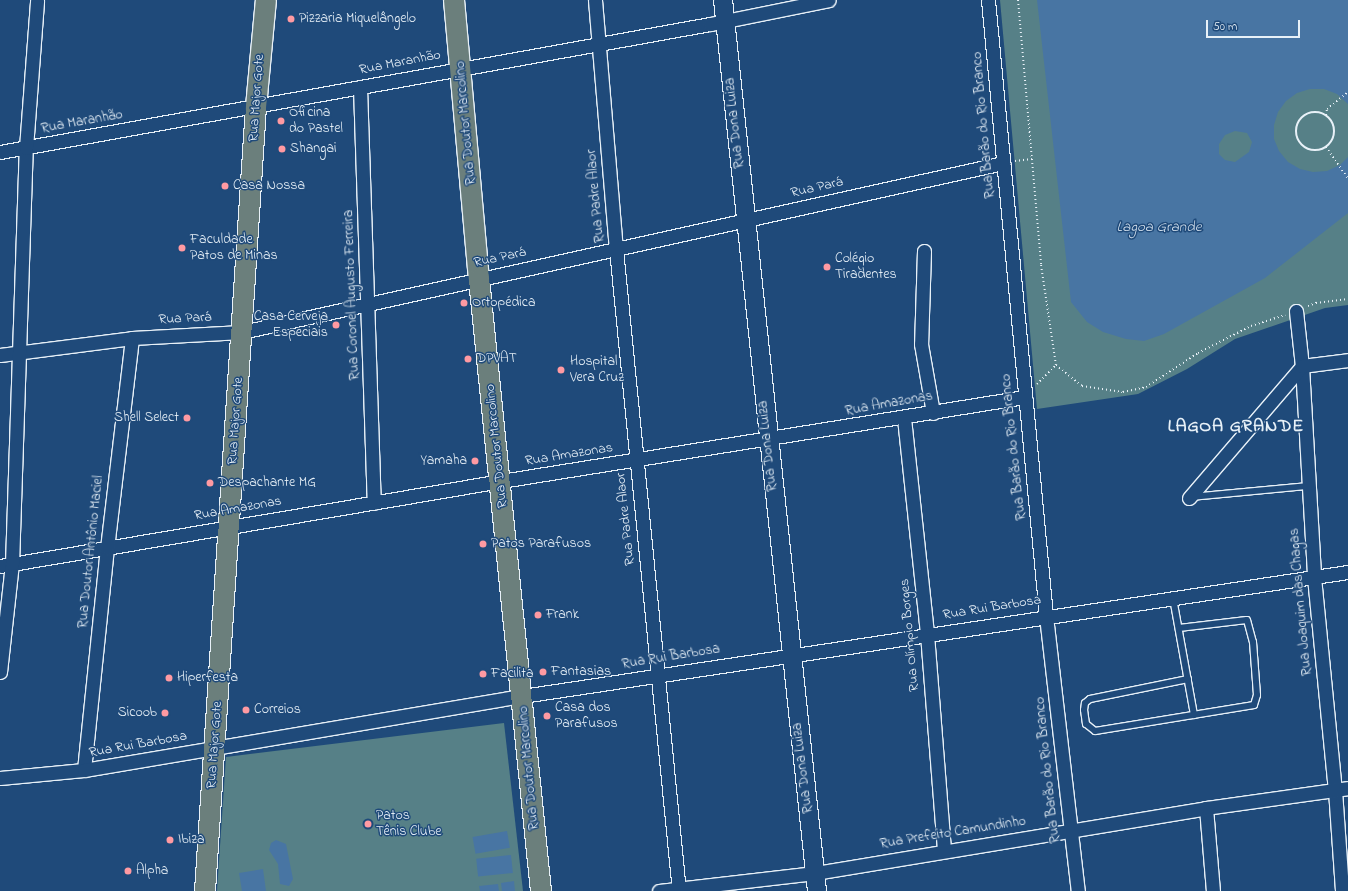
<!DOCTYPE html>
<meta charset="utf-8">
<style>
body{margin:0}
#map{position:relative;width:1348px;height:891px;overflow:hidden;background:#1f4a7a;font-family:"Indie Flower",sans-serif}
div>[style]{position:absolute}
.green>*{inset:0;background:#568087}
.water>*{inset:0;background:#4875a3;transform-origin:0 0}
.path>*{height:2px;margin-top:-1px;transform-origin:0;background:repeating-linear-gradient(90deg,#e8f1f8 0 1px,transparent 0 4px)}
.path>.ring{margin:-1px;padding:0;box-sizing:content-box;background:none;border:2px solid #e8f1f8;border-radius:50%}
.roads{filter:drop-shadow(1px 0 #e8f1f8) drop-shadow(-1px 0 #e8f1f8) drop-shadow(0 1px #e8f1f8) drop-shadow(0 -1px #e8f1f8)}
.lane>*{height:6px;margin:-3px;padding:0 3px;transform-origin:3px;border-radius:3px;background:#1f4a7a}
.street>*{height:13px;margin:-6.5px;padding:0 6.5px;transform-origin:6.5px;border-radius:6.5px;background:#1f4a7a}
.secondary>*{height:18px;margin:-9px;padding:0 9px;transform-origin:9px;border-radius:9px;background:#1f4a7a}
.primary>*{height:20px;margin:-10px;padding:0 10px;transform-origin:10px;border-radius:10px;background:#6b7f7c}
.dots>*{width:11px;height:11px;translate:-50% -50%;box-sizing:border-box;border:2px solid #1f4a7a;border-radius:50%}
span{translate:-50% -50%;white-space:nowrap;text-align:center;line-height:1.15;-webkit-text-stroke:3px #1f4a7a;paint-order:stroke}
.poi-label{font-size:14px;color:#e8f1f8}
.left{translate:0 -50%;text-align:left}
.right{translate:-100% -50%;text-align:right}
.street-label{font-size:14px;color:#e8f1f8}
.water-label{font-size:15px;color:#d0deeb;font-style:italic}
.district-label{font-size:18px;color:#e8f1f8;font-weight:700;letter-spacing:1px}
.scale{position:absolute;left:1206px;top:20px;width:94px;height:18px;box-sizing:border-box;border:2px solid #e8f1f8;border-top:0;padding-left:5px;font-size:12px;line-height:14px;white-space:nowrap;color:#e8f1f8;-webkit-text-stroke:3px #1f4a7a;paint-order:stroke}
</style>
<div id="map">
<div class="green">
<div style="clip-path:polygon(1000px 0,1348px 0,1348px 305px,1325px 308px,1235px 339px,1187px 369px,1138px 394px,1037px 409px)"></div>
<div style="clip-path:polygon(504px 723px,523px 891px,217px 891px,226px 757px)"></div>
</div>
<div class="water">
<div style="clip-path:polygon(evenodd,1037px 0,1348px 0,1348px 104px,1337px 94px,1324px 89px,1310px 89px,1297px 93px,1286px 101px,1278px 112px,1274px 125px,1274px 139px,1279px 151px,1288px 162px,1300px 169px,1313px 172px,1327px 171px,1340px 165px,1348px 157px,1348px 213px,1265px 278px,1164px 334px,1144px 341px,1126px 339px,1103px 332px,1087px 322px,1071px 302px,1037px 0,1235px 131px,1247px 133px,1252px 142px,1249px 152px,1235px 162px,1225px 160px,1219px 154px,1219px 144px,1225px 135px,1235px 131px)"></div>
<div style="left:507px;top:831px;width:17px;height:35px;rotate:80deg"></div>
<div style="clip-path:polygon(276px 840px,286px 844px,293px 879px,289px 886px,280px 884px,278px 864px,269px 850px,271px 843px)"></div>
<div style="left:511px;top:855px;width:18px;height:35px;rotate:84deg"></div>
<div style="clip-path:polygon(263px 869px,266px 891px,242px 891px,239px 873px)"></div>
<div style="clip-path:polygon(514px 881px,515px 891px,502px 891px,501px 883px)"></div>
<div style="clip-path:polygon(498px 884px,499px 891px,480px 891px,479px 886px)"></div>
</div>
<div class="path">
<div style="left:1018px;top:0;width:266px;rotate:85deg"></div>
<div style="left:1041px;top:265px;width:101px;rotate:81.5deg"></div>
<div style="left:1056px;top:365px;width:33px;rotate:39deg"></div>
<div style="left:1082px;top:386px;width:41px;rotate:8.3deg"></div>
<div style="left:1123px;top:392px;width:24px;rotate:-12deg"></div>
<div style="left:1146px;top:387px;width:62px;rotate:-33.2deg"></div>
<div style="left:1198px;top:353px;width:59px;rotate:-27deg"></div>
<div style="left:1251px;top:326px;width:36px;rotate:-18deg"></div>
<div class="ring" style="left:1296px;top:112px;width:36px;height:36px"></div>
<div style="left:1326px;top:115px;width:6px;rotate:-81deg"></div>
<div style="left:1327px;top:109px;width:27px;rotate:-39deg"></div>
<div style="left:1326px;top:147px;width:38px;rotate:55deg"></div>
<div style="left:1015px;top:161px;width:17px;rotate:-7deg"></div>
<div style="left:1308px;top:306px;width:9px;rotate:-21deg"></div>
<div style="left:1316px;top:303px;width:32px;rotate:-7deg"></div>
<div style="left:1037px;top:384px;width:27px;rotate:-45deg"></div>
</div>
<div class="roads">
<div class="lane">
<div style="left:1191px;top:497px;width:118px;rotate:-5.4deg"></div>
<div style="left:1173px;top:598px;width:119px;rotate:79.8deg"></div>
<div style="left:1179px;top:628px;width:68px;rotate:-6.7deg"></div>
<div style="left:1247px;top:620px;width:23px;rotate:75deg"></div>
<div style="left:1253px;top:642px;width:53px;rotate:85.7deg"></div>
<div style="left:1257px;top:695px;width:10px;rotate:107deg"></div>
<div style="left:1254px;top:705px;width:161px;rotate:170.7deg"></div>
<div style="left:1095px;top:731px;width:11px;rotate:-142deg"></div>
<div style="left:1086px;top:724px;width:14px;rotate:-98deg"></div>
<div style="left:1084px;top:710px;width:7px;rotate:-82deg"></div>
<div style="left:1085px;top:703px;width:6px;rotate:-39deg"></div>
<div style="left:1090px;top:699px;width:100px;rotate:-11.5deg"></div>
</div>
<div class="street">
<div style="left:595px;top:0;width:250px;rotate:85.2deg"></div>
<div style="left:616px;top:249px;width:645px;rotate:84.4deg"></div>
<div style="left:988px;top:0;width:619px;rotate:84.62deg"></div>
<div style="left:1046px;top:616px;width:277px;rotate:83.4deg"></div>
<div style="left:360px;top:87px;width:416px;rotate:88.1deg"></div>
<div style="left:0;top:152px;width:721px;rotate:-10.22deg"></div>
<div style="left:710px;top:24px;width:121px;rotate:-11.4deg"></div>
<div style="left:924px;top:251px;width:93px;rotate:91.8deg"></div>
<div style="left:921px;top:344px;width:70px;rotate:80.1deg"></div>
<div style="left:1296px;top:311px;width:55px;rotate:83.8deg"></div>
<div style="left:1302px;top:366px;width:211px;rotate:86.7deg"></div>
<div style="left:1314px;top:577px;width:214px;rotate:84.4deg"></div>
<div style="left:1335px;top:790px;width:101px;rotate:86deg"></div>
<div style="left:0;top:355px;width:133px;rotate:-7.3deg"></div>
<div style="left:132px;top:338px;width:110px;rotate:-3.1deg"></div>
<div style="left:242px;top:332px;width:780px;rotate:-12.52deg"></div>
<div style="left:904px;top:418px;width:217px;rotate:83.9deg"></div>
<div style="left:927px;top:634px;width:217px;rotate:85.5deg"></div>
<div style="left:1189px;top:498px;width:174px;rotate:-49.4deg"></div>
<div style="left:1302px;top:366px;width:46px;rotate:-7.4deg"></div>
<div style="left:0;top:566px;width:508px;rotate:-9.63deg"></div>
<div style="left:501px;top:481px;width:531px;rotate:-9.11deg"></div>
<div style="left:0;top:672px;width:109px;rotate:-83.7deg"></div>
<div style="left:12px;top:564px;width:416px;rotate:-88.1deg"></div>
<div style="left:26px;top:148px;width:148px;rotate:-85.7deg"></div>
<div style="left:84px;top:770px;width:223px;rotate:-84.1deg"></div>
<div style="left:107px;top:548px;width:211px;rotate:-83.2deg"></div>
<div style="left:0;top:778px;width:84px;rotate:-5.4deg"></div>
<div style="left:84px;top:770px;width:444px;rotate:-9.6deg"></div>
<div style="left:522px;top:696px;width:835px;rotate:-8.54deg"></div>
<div style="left:1206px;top:808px;width:83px;rotate:85.2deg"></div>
<div style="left:659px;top:891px;width:157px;rotate:-6.6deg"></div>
<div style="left:815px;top:873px;width:396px;rotate:-9.4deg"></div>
<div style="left:1206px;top:808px;width:143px;rotate:-8deg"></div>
</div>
<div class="secondary">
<div style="left:723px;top:0;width:896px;rotate:83.98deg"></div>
</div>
<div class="primary">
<div style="left:454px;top:0;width:280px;rotate:84.9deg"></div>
<div style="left:479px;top:279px;width:615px;rotate:84.22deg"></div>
<div style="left:205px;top:891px;width:786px;rotate:-86.28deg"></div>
<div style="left:256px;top:107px;width:107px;rotate:-84.7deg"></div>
</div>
</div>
<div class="dots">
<div style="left:291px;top:19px;background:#ff9aa2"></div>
<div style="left:281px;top:121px;background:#ff9aa2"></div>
<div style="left:282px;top:149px;background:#ff9aa2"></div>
<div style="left:225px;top:186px;background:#ff9aa2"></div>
<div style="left:182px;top:248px;background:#ff9aa2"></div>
<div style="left:827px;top:267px;background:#ff9aa2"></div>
<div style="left:464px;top:303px;background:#ff9aa2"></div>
<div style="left:336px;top:325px;background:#ff9aa2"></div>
<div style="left:468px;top:359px;background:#ff9aa2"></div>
<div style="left:561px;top:370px;background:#ff9aa2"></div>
<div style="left:187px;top:418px;background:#ff9aa2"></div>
<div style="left:475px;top:461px;background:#ff9aa2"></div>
<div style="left:210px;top:483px;background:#ff9aa2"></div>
<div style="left:483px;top:544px;background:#ff9aa2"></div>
<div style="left:538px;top:615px;background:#ff9aa2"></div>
<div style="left:543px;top:672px;background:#ff9aa2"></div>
<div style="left:483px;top:674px;background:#ff9aa2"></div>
<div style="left:169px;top:678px;background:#ff9aa2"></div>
<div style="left:246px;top:710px;background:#ff9aa2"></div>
<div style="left:165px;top:713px;background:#ff9aa2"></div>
<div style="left:547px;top:716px;background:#ff9aa2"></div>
<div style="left:368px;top:824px;background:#ff9aa2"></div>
<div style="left:170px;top:840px;background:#ff9aa2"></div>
<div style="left:128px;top:871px;background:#ff9aa2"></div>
</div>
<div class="poi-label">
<span class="left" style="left:299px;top:19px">Pizzaria Miquelângelo</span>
<span class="left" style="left:289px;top:121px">Oficina<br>do Pastel</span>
<span class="left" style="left:290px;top:149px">Shangai</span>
<span class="left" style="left:233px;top:186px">Casa Nossa</span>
<span class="left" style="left:190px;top:248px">Faculdade<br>Patos de Minas</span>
<span class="left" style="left:835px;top:267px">Colégio<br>Tiradentes</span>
<span class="left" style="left:472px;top:303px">Ortopédica</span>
<span class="right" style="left:328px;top:325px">Casa Cerveja<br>Especiais</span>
<span class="left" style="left:476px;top:359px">DPVAT</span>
<span class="left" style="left:570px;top:370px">Hospital<br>Vera Cruz</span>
<span class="right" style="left:179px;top:418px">Shell Select</span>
<span class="right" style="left:467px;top:461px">Yamaha</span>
<span class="left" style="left:218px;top:483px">Despachante MG</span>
<span class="left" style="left:491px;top:544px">Patos Parafusos</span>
<span class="left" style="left:546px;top:615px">Frank</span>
<span class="left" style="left:551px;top:672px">Fantasias</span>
<span class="left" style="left:491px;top:674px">Facilita</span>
<span class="left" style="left:177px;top:678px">Hiperfesta</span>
<span class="left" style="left:555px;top:716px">Casa dos<br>Parafusos</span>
<span class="left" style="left:254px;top:710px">Correios</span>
<span class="right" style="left:157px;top:713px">Sicoob</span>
<span class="left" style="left:376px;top:824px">Patos<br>Tênis Clube</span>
<span class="left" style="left:178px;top:840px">Ibiza</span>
<span class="left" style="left:136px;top:871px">Alpha</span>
</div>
<div class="street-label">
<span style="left:400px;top:63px;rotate:-11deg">Rua Maranhão</span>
<span style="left:257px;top:98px;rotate:-86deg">Rua Major Gote</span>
<span style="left:82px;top:122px;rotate:-10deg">Rua Maranhão</span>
<span style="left:466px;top:123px;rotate:-95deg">Rua Doutor Marcolino</span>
<span style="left:735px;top:123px;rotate:-96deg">Rua Dona Luiza</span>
<span style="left:984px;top:125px;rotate:-95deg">Rua Barão do Rio Branco</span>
<span style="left:817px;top:188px;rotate:-13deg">Rua Pará</span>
<span style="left:596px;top:196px;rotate:-95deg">Rua Padre Alaor</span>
<span style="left:500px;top:258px;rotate:-12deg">Rua Pará</span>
<span style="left:352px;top:295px;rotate:-92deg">Rua Coronel Augusto Ferreira</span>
<span style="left:185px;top:319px;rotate:-3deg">Rua Pará</span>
<span style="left:889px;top:404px;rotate:-10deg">Rua Amazonas</span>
<span style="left:236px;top:421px;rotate:-86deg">Rua Major Gote</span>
<span style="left:497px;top:446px;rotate:-96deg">Rua Doutor Marcolino</span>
<span style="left:768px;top:446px;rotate:-96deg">Rua Dona Luiza</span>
<span style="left:1014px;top:447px;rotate:-96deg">Rua Barão do Rio Branco</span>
<span style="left:569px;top:455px;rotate:-9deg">Rua Amazonas</span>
<span style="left:238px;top:509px;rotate:-10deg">Rua Amazonas</span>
<span style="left:626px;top:519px;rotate:-96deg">Rua Padre Alaor</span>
<span style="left:91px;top:552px;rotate:-84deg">Rua Doutor Antônio Maciel</span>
<span style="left:1301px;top:602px;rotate:-95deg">Rua Joaquim das Chagas</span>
<span style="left:992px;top:608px;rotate:-9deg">Rua Rui Barbosa</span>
<span style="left:910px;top:635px;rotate:-95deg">Rua Olímpio Borges</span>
<span style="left:671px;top:657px;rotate:-9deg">Rua Rui Barbosa</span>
<span style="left:138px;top:745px;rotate:-10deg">Rua Rui Barbosa</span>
<span style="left:215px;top:745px;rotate:-86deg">Rua Major Gote</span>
<span style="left:529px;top:768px;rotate:-95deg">Rua Doutor Marcolino</span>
<span style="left:803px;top:768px;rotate:-97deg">Rua Dona Luiza</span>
<span style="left:1048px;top:770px;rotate:-96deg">Rua Barão do Rio Branco</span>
<span style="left:953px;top:833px;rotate:-9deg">Rua Prefeito Camundinho</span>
</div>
<div class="water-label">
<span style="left:1159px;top:228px">Lagoa Grande</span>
</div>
<div class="district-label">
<span style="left:1236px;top:427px">LAGOA GRANDE</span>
</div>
<div class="scale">50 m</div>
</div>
